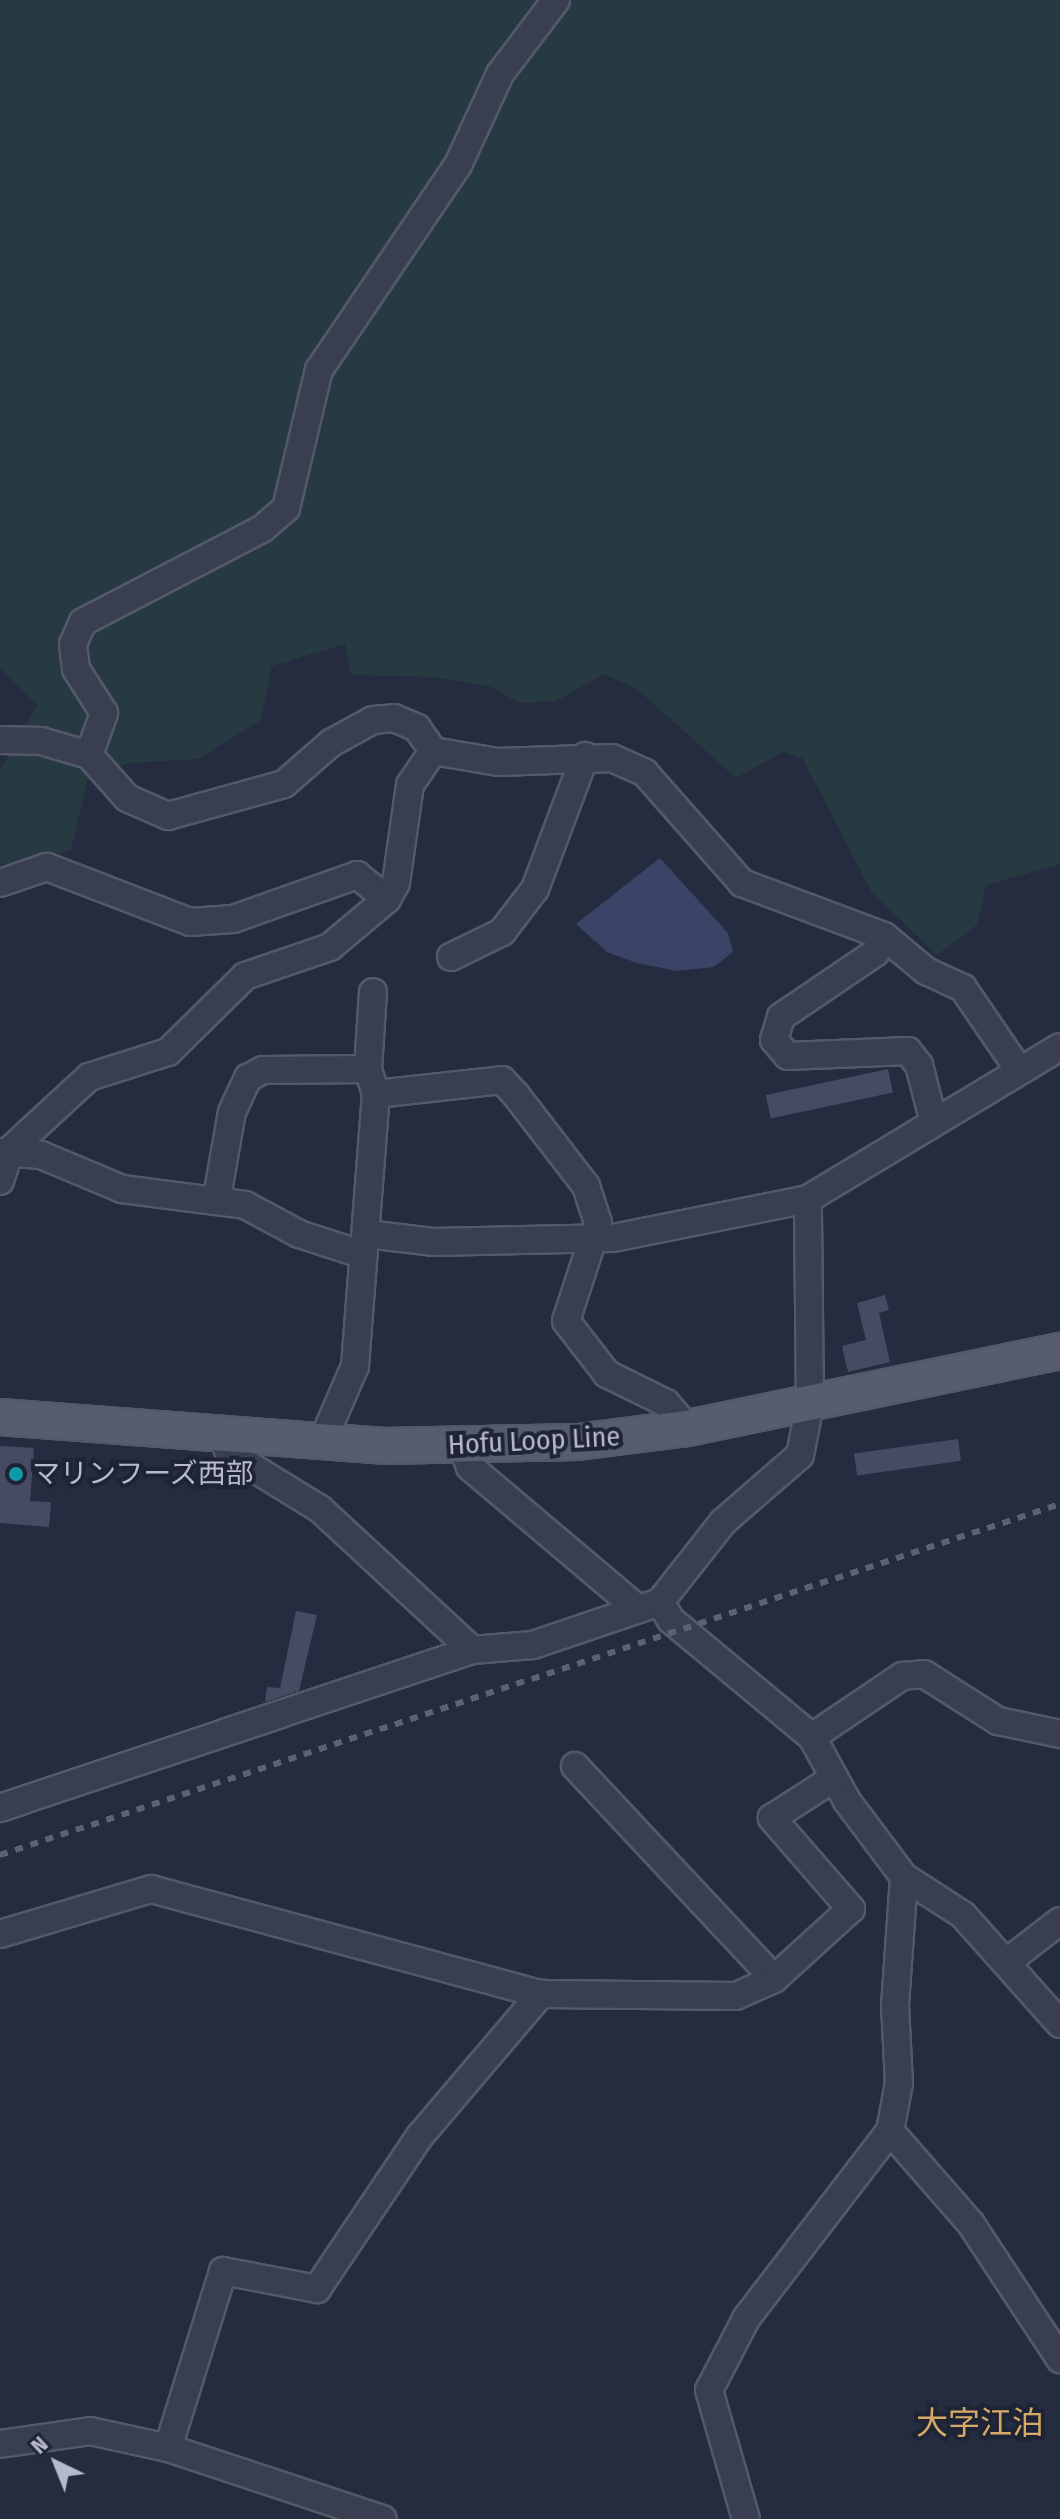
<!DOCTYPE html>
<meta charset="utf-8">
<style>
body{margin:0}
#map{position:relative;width:1060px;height:2519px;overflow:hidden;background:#252c40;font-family:"Fira Sans Condensed","Noto Sans JP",sans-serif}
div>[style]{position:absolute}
.green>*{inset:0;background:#273941}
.water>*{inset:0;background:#394467}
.building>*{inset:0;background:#444b62;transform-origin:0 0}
.roads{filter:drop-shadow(2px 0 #54596a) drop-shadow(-2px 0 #54596a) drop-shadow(0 2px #54596a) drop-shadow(0 -2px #54596a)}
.minor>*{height:26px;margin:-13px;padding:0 13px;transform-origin:13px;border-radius:13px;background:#393f50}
.major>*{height:34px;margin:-17px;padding:0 17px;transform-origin:17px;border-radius:17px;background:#575d6f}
.rail>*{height:6px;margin-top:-3px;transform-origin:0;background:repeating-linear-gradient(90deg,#5b6276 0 8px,transparent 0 16px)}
.dots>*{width:22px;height:22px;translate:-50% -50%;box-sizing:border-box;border:4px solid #1e2335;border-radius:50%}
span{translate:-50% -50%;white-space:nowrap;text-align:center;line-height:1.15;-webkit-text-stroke:8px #1e2335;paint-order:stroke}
.street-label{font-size:28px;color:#b6baca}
.poi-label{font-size:28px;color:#b6baca}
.left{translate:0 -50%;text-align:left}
.quarter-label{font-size:32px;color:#d5aa66}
.north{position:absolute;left:16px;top:2423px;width:80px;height:80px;-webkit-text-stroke:6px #1e2335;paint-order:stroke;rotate:317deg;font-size:22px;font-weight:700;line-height:32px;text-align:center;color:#b6baca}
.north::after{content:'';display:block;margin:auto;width:28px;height:36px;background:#b6baca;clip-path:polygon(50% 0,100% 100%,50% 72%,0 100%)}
</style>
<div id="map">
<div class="green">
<div style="clip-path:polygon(0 0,1060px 0,1060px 864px,986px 885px,977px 925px,937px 955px,872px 893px,803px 759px,783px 752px,736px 778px,637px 689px,604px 674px,556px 701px,520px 703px,491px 687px,431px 677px,351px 675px,345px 644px,272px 666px,261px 720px,199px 759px,130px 763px,88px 779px,71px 850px,0 865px,0 770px,37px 705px,0 668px)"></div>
</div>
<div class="water">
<div style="clip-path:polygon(660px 858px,728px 933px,733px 952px,714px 967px,677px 971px,637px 963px,607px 952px,576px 924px)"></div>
</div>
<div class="building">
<div style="left:888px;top:1069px;width:24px;height:125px;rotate:78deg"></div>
<div style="clip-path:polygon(885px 1295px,889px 1310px,879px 1313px,890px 1362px,848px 1372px,842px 1346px,866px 1340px,857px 1303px)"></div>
<div style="left:958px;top:1439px;width:22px;height:105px;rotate:82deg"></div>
<div style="clip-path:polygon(0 1446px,34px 1448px,30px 1501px,51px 1502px,49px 1527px,0 1523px)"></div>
<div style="clip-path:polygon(296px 1611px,317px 1615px,299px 1691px,265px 1702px,267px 1687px,280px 1688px)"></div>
</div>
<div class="roads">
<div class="minor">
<div style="left:0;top:740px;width:41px;rotate:1.4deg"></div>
<div style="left:41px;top:741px;width:50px;rotate:16.3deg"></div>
<div style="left:89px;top:755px;width:57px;rotate:48.5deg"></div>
<div style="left:127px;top:798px;width:45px;rotate:23.7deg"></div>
<div style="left:168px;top:816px;width:120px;rotate:-15.4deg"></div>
<div style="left:284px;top:784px;width:62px;rotate:-41.1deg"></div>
<div style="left:331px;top:743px;width:48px;rotate:-28.7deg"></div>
<div style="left:373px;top:720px;width:21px;rotate:-5deg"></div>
<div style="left:394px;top:718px;width:25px;rotate:23deg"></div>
<div style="left:417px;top:728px;width:28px;rotate:55deg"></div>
<div style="left:89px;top:755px;width:45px;rotate:-70.3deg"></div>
<div style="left:104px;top:713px;width:52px;rotate:-122.5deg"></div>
<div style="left:76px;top:669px;width:25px;rotate:-97deg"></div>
<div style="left:73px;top:644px;width:24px;rotate:-66deg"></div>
<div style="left:83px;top:622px;width:202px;rotate:-27.5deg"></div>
<div style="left:262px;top:529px;width:32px;rotate:-41deg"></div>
<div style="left:286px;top:508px;width:142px;rotate:-76.6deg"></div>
<div style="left:319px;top:370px;width:248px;rotate:-55.9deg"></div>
<div style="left:458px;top:165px;width:100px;rotate:-65.2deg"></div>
<div style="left:500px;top:74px;width:93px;rotate:-52.9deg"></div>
<div style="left:0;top:883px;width:50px;rotate:-18.8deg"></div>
<div style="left:47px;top:867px;width:153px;rotate:21deg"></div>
<div style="left:190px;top:922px;width:43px;rotate:-4deg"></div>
<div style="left:233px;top:919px;width:132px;rotate:-19.5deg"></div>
<div style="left:357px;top:875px;width:38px;rotate:39deg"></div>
<div style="left:884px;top:936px;width:19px;rotate:118deg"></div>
<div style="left:875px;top:953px;width:114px;rotate:145.8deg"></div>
<div style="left:781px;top:1017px;width:24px;rotate:107deg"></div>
<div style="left:774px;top:1040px;width:21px;rotate:49deg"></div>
<div style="left:788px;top:1056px;width:120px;rotate:-2.4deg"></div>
<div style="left:908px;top:1051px;width:18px;rotate:52deg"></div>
<div style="left:919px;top:1065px;width:56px;rotate:75.5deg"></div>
<div style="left:451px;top:957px;width:57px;rotate:-26.1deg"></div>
<div style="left:502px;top:932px;width:54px;rotate:-52.5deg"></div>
<div style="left:535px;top:889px;width:142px;rotate:-69.4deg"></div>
<div style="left:376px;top:1094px;width:127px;rotate:-6.3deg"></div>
<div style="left:502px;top:1080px;width:21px;rotate:47deg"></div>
<div style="left:516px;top:1095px;width:115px;rotate:52.4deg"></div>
<div style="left:586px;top:1186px;width:39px;rotate:72deg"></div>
<div style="left:598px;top:1223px;width:103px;rotate:108.1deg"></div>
<div style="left:566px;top:1321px;width:67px;rotate:52.3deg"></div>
<div style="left:607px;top:1374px;width:66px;rotate:26.2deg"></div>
<div style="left:666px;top:1403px;width:33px;rotate:49deg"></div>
<div style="left:0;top:1152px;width:41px;rotate:4.2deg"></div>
<div style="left:41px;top:1155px;width:88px;rotate:22.8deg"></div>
<div style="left:122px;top:1189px;width:124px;rotate:7.4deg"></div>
<div style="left:245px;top:1205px;width:61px;rotate:28.2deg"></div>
<div style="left:299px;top:1234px;width:68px;rotate:17.9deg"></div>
<div style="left:0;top:1181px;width:33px;rotate:-72deg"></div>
<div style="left:10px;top:1150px;width:108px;rotate:-42.7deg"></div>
<div style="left:89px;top:1077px;width:83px;rotate:-17.6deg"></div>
<div style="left:168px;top:1052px;width:108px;rotate:-44.6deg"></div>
<div style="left:245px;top:976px;width:90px;rotate:-18.8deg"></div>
<div style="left:330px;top:947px;width:75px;rotate:-40.1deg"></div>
<div style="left:387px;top:899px;width:18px;rotate:-61deg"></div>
<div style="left:396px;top:883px;width:99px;rotate:-81.9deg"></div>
<div style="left:410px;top:785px;width:41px;rotate:-55.9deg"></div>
<div style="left:433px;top:751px;width:66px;rotate:9.6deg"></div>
<div style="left:498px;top:762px;width:114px;rotate:-2deg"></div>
<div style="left:612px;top:758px;width:36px;rotate:24deg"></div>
<div style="left:645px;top:773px;width:147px;rotate:48.6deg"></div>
<div style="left:742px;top:883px;width:152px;rotate:20.5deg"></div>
<div style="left:884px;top:936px;width:55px;rotate:39.8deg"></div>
<div style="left:926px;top:971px;width:41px;rotate:24.7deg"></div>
<div style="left:963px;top:988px;width:99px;rotate:55.7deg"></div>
<div style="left:217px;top:1197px;width:86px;rotate:-80deg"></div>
<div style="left:232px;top:1112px;width:38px;rotate:-65deg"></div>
<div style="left:248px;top:1078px;width:17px;rotate:-28deg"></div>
<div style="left:263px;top:1070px;width:105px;rotate:-0.5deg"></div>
<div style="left:367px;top:1234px;width:66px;rotate:6.9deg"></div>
<div style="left:433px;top:1242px;width:180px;rotate:-1.3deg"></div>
<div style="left:613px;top:1238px;width:199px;rotate:-11.3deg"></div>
<div style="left:808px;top:1199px;width:294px;rotate:-31.1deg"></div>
<div style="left:223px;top:1436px;width:18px;rotate:71deg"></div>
<div style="left:229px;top:1453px;width:107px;rotate:31.6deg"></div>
<div style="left:320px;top:1509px;width:207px;rotate:42.8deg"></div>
<div style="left:472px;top:1650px;width:61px;rotate:-4.7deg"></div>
<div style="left:533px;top:1645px;width:134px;rotate:-18.7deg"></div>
<div style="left:660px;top:1602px;width:102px;rotate:-51.8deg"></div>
<div style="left:723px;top:1522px;width:102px;rotate:-41deg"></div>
<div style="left:800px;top:1455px;width:52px;rotate:-78.9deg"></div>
<div style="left:810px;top:1404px;width:205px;rotate:-90.6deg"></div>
<div style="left:322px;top:1442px;width:83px;rotate:-66.5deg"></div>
<div style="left:355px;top:1366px;width:273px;rotate:-85.6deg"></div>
<div style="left:376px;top:1094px;width:26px;rotate:-108deg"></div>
<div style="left:368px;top:1069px;width:77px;rotate:-86.3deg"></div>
<div style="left:463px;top:1447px;width:21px;rotate:71deg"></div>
<div style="left:470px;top:1467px;width:220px;rotate:40.2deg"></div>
<div style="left:660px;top:1602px;width:21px;rotate:59deg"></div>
<div style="left:671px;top:1620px;width:183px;rotate:39.7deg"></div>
<div style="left:812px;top:1737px;width:73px;rotate:61.3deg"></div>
<div style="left:847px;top:1801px;width:95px;rotate:53.1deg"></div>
<div style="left:904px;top:1877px;width:128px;rotate:94deg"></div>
<div style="left:895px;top:2005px;width:78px;rotate:87.1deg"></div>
<div style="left:899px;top:2083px;width:49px;rotate:100.6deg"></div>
<div style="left:890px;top:2131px;width:237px;rotate:127.5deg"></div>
<div style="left:746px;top:2319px;width:80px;rotate:117.5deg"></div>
<div style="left:709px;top:2390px;width:134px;rotate:74deg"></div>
<div style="left:812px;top:1737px;width:109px;rotate:-34.1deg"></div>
<div style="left:902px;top:1676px;width:22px;rotate:-5deg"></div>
<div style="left:924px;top:1674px;width:88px;rotate:32.4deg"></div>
<div style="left:998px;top:1721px;width:63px;rotate:11.8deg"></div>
<div style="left:575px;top:1766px;width:291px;rotate:46.9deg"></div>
<div style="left:0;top:1808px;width:498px;rotate:-18.5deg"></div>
<div style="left:904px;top:1877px;width:70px;rotate:32.8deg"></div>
<div style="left:963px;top:1915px;width:146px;rotate:48.3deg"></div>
<div style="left:0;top:1934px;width:158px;rotate:-16.6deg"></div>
<div style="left:151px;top:1889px;width:404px;rotate:15.1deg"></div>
<div style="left:541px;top:1994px;width:195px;rotate:0.6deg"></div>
<div style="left:736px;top:1996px;width:42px;rotate:-24.1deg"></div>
<div style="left:774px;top:1979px;width:104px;rotate:-42.3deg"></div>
<div style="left:851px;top:1909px;width:121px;rotate:-131deg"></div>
<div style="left:772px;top:1818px;width:74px;rotate:-32.8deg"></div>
<div style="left:1007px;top:1962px;width:67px;rotate:-37.7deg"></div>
<div style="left:890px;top:2131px;width:123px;rotate:48.9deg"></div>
<div style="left:971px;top:2224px;width:162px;rotate:56.6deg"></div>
<div style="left:0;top:2444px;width:91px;rotate:-8.2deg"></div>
<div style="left:90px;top:2431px;width:80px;rotate:12.3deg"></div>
<div style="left:168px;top:2448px;width:226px;rotate:18.3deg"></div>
<div style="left:168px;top:2448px;width:185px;rotate:-72.7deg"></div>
<div style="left:223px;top:2271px;width:96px;rotate:10.8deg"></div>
<div style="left:317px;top:2289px;width:184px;rotate:-56.1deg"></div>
<div style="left:420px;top:2136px;width:187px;rotate:-49.6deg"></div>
</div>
<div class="major">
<div style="left:0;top:1417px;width:385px;rotate:4.3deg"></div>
<div style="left:384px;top:1446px;width:194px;rotate:-1.2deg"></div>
<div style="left:578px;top:1442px;width:111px;rotate:-7.3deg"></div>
<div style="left:688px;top:1428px;width:380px;rotate:-11.7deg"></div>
</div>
</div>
<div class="rail">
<div style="left:0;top:1855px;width:1117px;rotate:-18.32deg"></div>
</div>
<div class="dots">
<div style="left:16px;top:1474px;background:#0f9aa8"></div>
</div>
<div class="street-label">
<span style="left:534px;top:1441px;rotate:-3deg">Hofu Loop Line</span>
</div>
<div class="poi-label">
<span class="left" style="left:32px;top:1474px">マリンフーズ西部</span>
</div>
<div class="quarter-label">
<span style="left:980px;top:2423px">大字江泊</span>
</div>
<div class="north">N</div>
</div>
